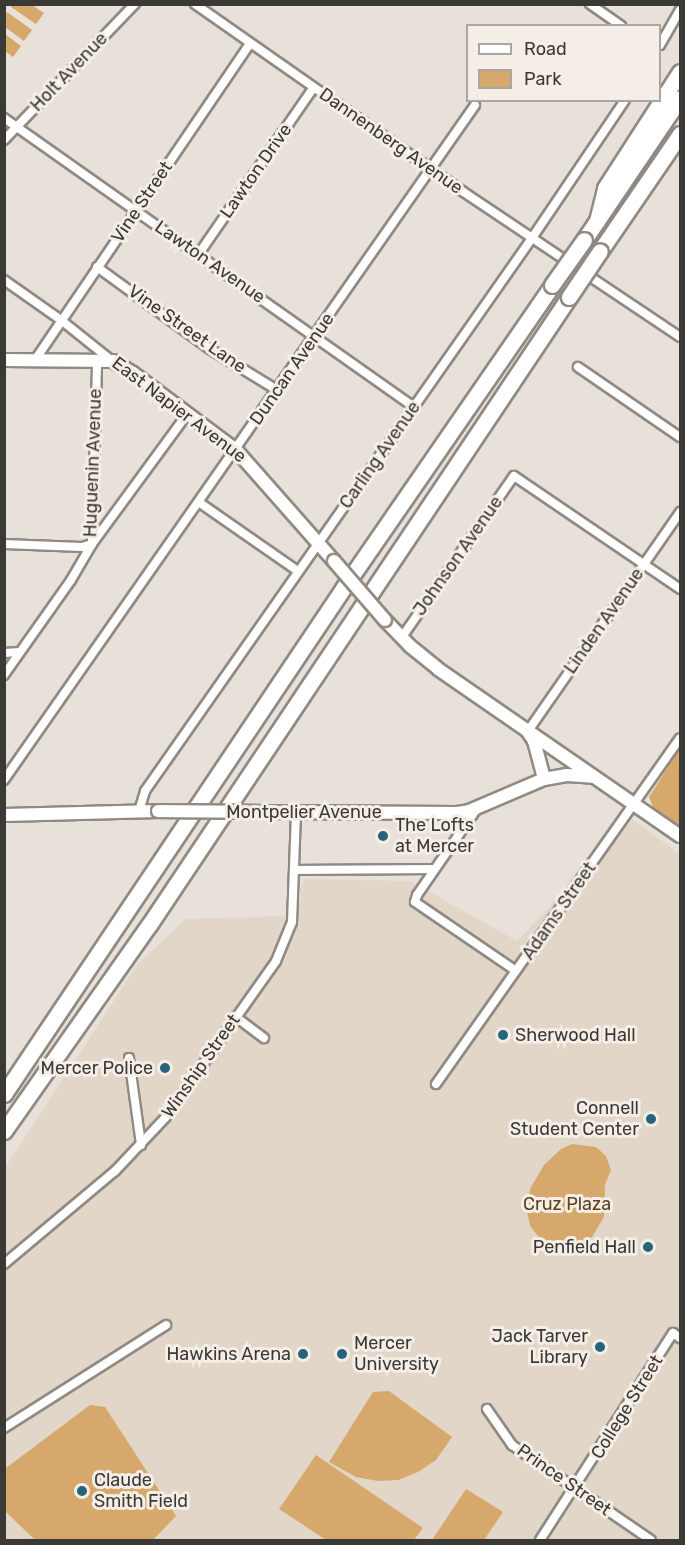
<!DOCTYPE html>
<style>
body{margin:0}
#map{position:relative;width:685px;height:1545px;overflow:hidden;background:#e7e1d9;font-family:Rubik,sans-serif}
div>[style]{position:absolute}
.built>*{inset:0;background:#e2d6c8}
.green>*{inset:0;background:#d6a86b}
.roads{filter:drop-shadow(2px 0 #908a83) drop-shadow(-2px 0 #908a83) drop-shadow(0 2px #908a83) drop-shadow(0 -2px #908a83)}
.street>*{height:8px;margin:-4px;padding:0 4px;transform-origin:4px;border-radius:4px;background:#fff}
.secondary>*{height:12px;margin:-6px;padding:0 6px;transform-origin:6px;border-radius:6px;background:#fff}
.highway>*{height:15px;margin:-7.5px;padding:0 7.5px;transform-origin:7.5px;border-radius:7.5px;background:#fff}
.bridges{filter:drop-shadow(2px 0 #908a83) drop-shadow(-2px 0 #908a83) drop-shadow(0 2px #908a83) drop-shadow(0 -2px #908a83)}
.secondary-bridge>*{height:12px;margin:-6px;padding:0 6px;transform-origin:6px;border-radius:6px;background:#fff}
.highway-bridge>*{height:15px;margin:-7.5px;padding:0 7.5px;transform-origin:7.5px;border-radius:7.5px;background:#fff}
.dots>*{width:16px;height:16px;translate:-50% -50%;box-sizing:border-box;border:3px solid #f5eee6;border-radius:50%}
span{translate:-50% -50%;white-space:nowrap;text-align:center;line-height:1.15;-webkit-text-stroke:6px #f5eee6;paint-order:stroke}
.street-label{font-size:18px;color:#3b3936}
.poi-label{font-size:18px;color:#3b3936}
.left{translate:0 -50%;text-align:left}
.right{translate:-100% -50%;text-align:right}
.park-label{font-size:18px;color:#5d431f}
.frame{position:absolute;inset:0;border:6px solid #3b3936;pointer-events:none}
.legend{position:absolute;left:466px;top:24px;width:195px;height:78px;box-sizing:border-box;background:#f5eee6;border:2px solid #aba6a0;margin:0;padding:8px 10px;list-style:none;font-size:18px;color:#3b3936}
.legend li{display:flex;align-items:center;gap:12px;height:30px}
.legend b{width:30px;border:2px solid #aba6a0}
</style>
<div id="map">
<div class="built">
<div style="clip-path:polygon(633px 820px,680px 854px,680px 1540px,5px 1540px,5px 1168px,137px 965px,186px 919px,286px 916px,305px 879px,410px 881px,517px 941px)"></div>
</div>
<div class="green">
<div style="clip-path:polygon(13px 5px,32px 5px,44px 13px,36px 24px,11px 7px)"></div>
<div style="clip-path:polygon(7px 12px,32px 30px,24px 41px,5px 27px,5px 16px)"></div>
<div style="clip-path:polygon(5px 34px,21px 46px,13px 57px,5px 51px)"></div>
<div style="clip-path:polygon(680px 748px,680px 826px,653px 807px,649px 797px)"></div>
<div style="clip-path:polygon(572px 1144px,596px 1147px,606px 1156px,611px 1170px,605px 1185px,604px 1217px,592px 1237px,576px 1245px,552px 1246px,542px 1241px,530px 1226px,526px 1206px,531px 1187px,544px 1165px,561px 1149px)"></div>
<div style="clip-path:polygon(389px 1391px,452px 1437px,436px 1460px,418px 1472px,398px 1480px,378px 1481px,356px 1477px,329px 1462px,373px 1392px)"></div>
<div style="clip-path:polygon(90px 1405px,105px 1407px,176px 1516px,153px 1540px,35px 1540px,5px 1511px,6px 1468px)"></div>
<div style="clip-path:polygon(316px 1455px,423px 1528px,414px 1540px,326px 1540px,279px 1509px)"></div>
<div style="clip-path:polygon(466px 1489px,503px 1512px,484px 1540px,432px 1540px)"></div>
</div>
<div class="roads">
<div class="street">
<div style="left:195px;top:4px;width:326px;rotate:35deg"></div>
<div style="left:462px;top:191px;width:262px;rotate:33.8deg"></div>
<div style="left:590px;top:4px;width:38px;rotate:35deg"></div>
<div style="left:660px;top:45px;width:40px;rotate:-60.3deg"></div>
<div style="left:4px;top:118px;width:502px;rotate:35.18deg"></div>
<div style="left:4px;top:140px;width:189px;rotate:-46.1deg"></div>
<div style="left:198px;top:255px;width:203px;rotate:-55.4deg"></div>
<div style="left:97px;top:267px;width:140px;rotate:36deg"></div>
<div style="left:210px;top:349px;width:79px;rotate:31.5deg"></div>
<div style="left:4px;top:280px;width:70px;rotate:35.1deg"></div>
<div style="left:61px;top:320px;width:65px;rotate:38.8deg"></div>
<div style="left:35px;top:360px;width:382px;rotate:-55.8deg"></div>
<div style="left:578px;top:367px;width:124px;rotate:34.5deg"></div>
<div style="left:200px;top:503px;width:119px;rotate:34.8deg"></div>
<div style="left:4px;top:544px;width:78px;rotate:2.2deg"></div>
<div style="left:82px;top:547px;width:10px;rotate:-17deg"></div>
<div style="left:92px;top:544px;width:162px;rotate:-53.8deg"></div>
<div style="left:402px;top:637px;width:196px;rotate:-55.2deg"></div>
<div style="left:514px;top:476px;width:201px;rotate:34.2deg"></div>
<div style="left:4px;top:653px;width:16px;rotate:-4deg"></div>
<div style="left:4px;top:675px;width:116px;rotate:-54.8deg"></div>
<div style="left:71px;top:580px;width:42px;rotate:-59.7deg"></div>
<div style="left:92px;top:544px;width:183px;rotate:-88.4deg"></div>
<div style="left:528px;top:731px;width:267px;rotate:-55.2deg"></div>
<div style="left:4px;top:780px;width:823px;rotate:-55.09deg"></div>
<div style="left:478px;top:807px;width:107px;rotate:124.7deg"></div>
<div style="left:417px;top:895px;width:7px;rotate:106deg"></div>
<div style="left:415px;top:902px;width:122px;rotate:34.3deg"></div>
<div style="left:139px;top:811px;width:21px;rotate:-73deg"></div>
<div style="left:145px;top:791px;width:675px;rotate:-55.01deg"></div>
<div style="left:532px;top:238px;width:166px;rotate:-56deg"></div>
<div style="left:294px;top:870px;width:140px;rotate:-0.4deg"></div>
<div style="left:236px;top:1017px;width:35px;rotate:37deg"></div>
<div style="left:129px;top:1058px;width:88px;rotate:82.1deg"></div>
<div style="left:436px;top:1084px;width:423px;rotate:-54.8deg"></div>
<div style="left:4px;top:1264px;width:145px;rotate:-40deg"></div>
<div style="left:115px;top:1171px;width:73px;rotate:-46.7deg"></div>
<div style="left:165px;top:1118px;width:192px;rotate:-54.7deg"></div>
<div style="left:276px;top:961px;width:42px;rotate:-67.7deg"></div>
<div style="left:292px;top:922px;width:110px;rotate:-87.9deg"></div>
<div style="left:487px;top:1409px;width:44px;rotate:55.2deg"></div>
<div style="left:512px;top:1445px;width:168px;rotate:34.4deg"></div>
<div style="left:4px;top:1428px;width:192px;rotate:-32.4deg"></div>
<div style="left:540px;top:1540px;width:246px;rotate:-57.3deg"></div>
<div style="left:673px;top:1333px;width:9px;rotate:36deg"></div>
</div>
<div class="secondary">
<div style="left:4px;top:360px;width:109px;rotate:0.5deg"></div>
<div style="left:113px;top:361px;width:23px;rotate:31deg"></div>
<div style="left:133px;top:373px;width:129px;rotate:36.8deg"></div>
<div style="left:236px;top:450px;width:148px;rotate:48.6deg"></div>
<div style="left:385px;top:620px;width:36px;rotate:46deg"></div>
<div style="left:410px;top:646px;width:36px;rotate:39deg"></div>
<div style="left:438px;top:669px;width:294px;rotate:34.6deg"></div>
<div style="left:528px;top:732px;width:11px;rotate:56deg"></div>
<div style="left:534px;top:741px;width:39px;rotate:75deg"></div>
<div style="left:264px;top:812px;width:193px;rotate:0.3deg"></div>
<div style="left:457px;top:813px;width:12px;rotate:-9deg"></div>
<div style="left:469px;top:811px;width:82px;rotate:-23.1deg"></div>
<div style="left:544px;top:779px;width:23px;rotate:-10deg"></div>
<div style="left:567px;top:775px;width:26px;rotate:4deg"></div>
<div style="left:4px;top:815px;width:154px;rotate:-1.5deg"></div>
</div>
<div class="highway">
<div style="left:597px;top:221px;width:34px;rotate:-76deg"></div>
<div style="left:605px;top:188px;width:138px;rotate:-57.1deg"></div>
<div style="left:584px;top:240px;width:171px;rotate:-55.9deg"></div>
<div style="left:600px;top:251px;width:142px;rotate:-55.6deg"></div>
<div style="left:4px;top:1094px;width:610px;rotate:-56.15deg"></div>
<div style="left:344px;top:587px;width:367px;rotate:-55.4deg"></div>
<div style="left:4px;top:1131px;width:252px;rotate:-54.9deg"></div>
<div style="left:149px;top:925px;width:756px;rotate:-56.23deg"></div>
</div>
</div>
<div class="bridges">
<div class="secondary-bridge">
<div style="left:334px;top:561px;width:78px;rotate:49.2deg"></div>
<div style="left:158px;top:811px;width:106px;rotate:0.5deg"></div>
</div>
<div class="highway-bridge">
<div style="left:552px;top:285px;width:55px;rotate:-54.6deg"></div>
<div style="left:569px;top:297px;width:55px;rotate:-56deg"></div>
</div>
</div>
<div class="dots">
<div style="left:383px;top:836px;background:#256479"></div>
<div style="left:503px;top:1035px;background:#256479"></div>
<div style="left:165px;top:1068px;background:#256479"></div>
<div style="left:651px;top:1119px;background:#256479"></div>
<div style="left:648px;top:1247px;background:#256479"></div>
<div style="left:600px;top:1347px;background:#256479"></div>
<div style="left:303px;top:1354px;background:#256479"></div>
<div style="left:342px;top:1354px;background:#256479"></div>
<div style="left:82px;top:1491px;background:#256479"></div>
</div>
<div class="street-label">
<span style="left:69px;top:72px;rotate:-46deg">Holt Avenue</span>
<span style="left:391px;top:141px;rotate:35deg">Dannenberg Avenue</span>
<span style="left:256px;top:171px;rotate:-55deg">Lawton Drive</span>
<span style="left:142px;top:202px;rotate:-56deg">Vine Street</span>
<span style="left:210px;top:262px;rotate:35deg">Lawton Avenue</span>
<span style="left:187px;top:329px;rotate:35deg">Vine Street Lane</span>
<span style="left:292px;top:369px;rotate:-55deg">Duncan Avenue</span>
<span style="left:179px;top:410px;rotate:37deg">East Napier Avenue</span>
<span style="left:380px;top:455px;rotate:-55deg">Carling Avenue</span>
<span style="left:93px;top:463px;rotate:-88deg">Huguenin Avenue</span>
<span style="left:458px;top:556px;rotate:-55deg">Johnson Avenue</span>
<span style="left:604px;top:621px;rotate:-55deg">Linden Avenue</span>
<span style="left:304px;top:812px">Montpelier Avenue</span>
<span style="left:559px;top:911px;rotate:-55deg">Adams Street</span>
<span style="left:201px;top:1066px;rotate:-55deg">Winship Street</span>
<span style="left:627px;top:1407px;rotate:-58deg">College Street</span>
<span style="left:564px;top:1480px;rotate:35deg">Prince Street</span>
</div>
<div class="poi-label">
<span class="left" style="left:395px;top:836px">The Lofts<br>at Mercer</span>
<span class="left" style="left:515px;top:1035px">Sherwood Hall</span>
<span class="right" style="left:153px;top:1068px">Mercer Police</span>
<span class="right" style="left:639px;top:1119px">Connell<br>Student Center</span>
<span class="right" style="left:636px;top:1247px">Penfield Hall</span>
<span class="right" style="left:588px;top:1347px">Jack Tarver<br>Library</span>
<span class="left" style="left:354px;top:1354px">Mercer<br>University</span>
<span class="right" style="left:291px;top:1354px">Hawkins Arena</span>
<span class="left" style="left:94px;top:1491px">Claude<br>Smith Field</span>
</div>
<div class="park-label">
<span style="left:567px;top:1204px">Cruz Plaza</span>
</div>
<div class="frame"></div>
<ul class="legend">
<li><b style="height:8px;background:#fff"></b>Road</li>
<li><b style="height:16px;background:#d6a86b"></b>Park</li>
</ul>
</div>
